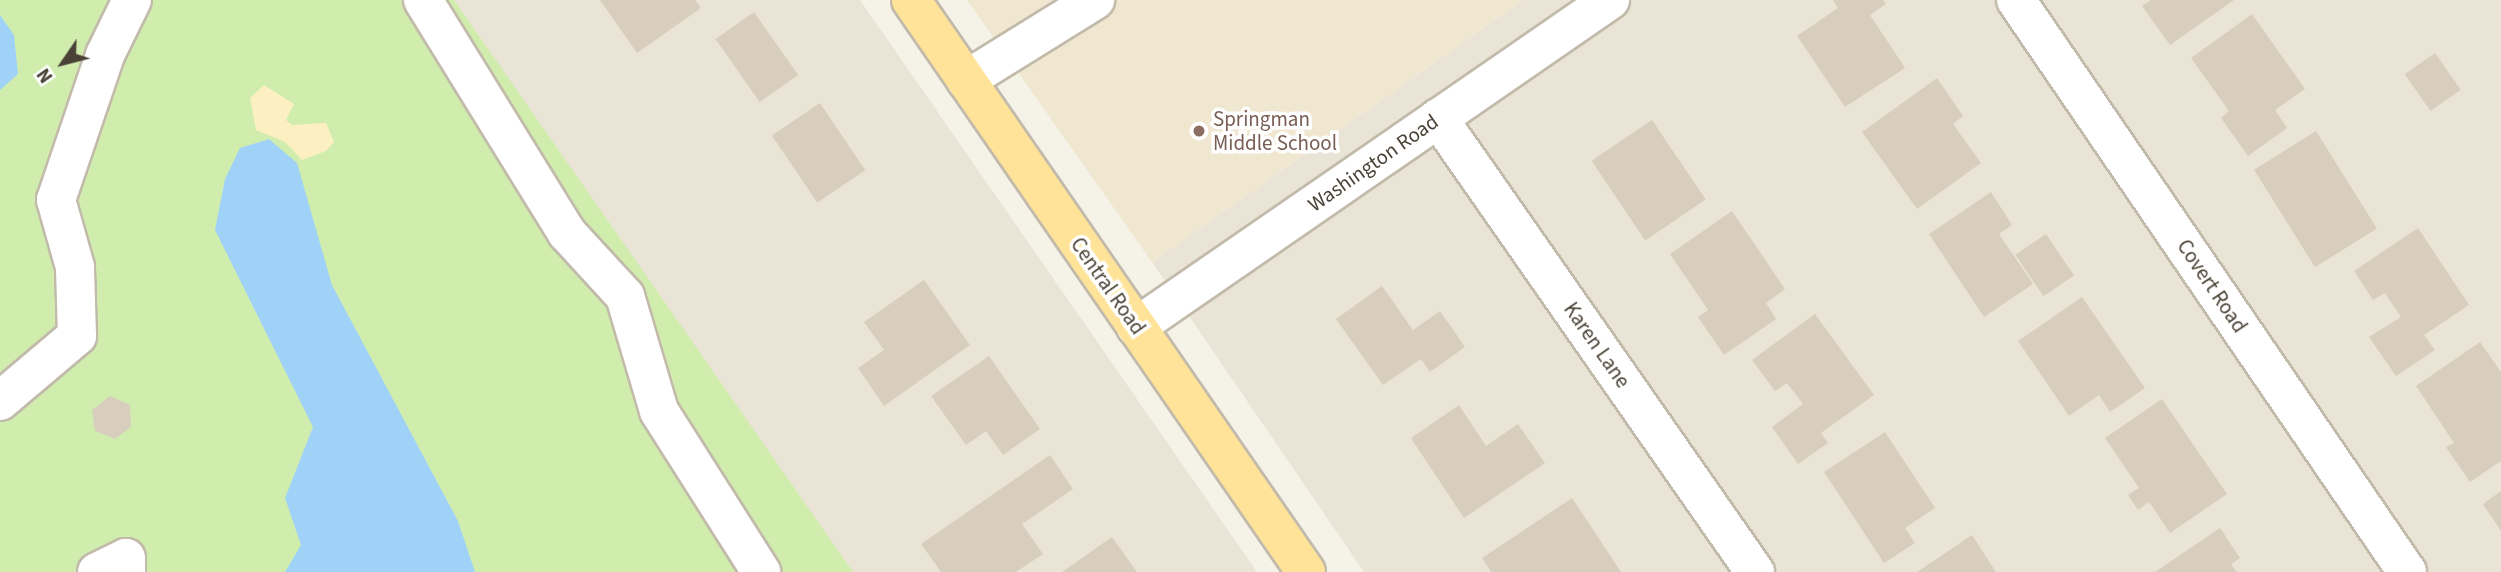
<!DOCTYPE html>
<style>
body{margin:0}
#map{position:relative;width:2501px;height:572px;overflow:hidden;background:#f5f2e8;font-family:"Source Sans 3",sans-serif}
div>[style]{position:absolute}
.residential>*{inset:0;background:#eae4d6}
.education>*{inset:0;background:#f0e7d1}
.green>*{inset:0;background:#d0edae}
.sand>*{inset:0;background:#fcf0c2}
.water>*{inset:0;background:#a0d2f7}
.building>*{inset:0;background:#d8cebd;transform-origin:0 0}
.roads{filter:drop-shadow(2px 0 #c2baaa) drop-shadow(-2px 0 #c2baaa) drop-shadow(0 2px #c2baaa) drop-shadow(0 -2px #c2baaa)}
.minor>*{height:38px;margin:-19px;padding:0 19px;transform-origin:19px;border-radius:19px;background:#fff}
.major>*{height:38px;margin:-19px;padding:0 19px;transform-origin:19px;border-radius:19px;background:#ffe398}
.dots>*{width:19px;height:19px;translate:-50% -50%;box-sizing:border-box;border:4px solid #fff;border-radius:50%}
span{translate:-50% -50%;white-space:nowrap;text-align:center;line-height:1.15;-webkit-text-stroke:7px #fff;paint-order:stroke}
.education-label{font-size:21px;color:#785e54}
.left{translate:0 -50%;text-align:left}
.street-label{font-size:21px;color:#4a4236}
.north{position:absolute;left:28px;top:28px;width:70px;height:70px;-webkit-text-stroke:5px #fff;paint-order:stroke;rotate:235deg;font-size:19px;font-weight:700;line-height:28px;text-align:center;color:#4a4236}
.north::after{content:'';display:block;margin:auto;width:24px;height:32px;background:#4a4236;clip-path:polygon(50% 0,100% 100%,50% 72%,0 100%)}
</style>
<div id="map">
<div class="residential">
<div style="clip-path:polygon(0 0,860px 0,1257px 572px,0 572px)"></div>
<div style="clip-path:polygon(1523px 0,2501px 0,2501px 572px,1364px 572px,1152px 262px)"></div>
</div>
<div class="education">
<div style="clip-path:polygon(967px 0,1523px 0,1152px 262px)"></div>
</div>
<div class="green">
<div style="clip-path:polygon(0 0,454px 0,853px 572px,0 572px)"></div>
</div>
<div class="sand">
<div style="clip-path:polygon(264px 85px,294px 104px,286px 120px,292px 125px,326px 123px,334px 142px,326px 151px,302px 160px,285px 142px,256px 130px,250px 98px)"></div>
</div>
<div class="water">
<div style="clip-path:polygon(0 15px,14px 35px,18px 74px,0 90px)"></div>
<div style="clip-path:polygon(269px 139px,297px 163px,332px 285px,458px 521px,475px 572px,285px 572px,301px 545px,285px 498px,313px 427px,215px 230px,225px 179px,240px 148px)"></div>
</div>
<div class="building">
<div style="clip-path:polygon(600px 0,695px 0,701px 8px,637px 53px)"></div>
<div style="clip-path:polygon(1833px 0,1883px 0,1886px 4px,1870px 15px,1905px 68px,1845px 107px,1797px 36px,1838px 8px)"></div>
<div style="clip-path:polygon(2151px 0,2234px 0,2170px 45px,2142px 6px)"></div>
<div style="left:754px;top:12px;width:77px;height:47px;rotate:55deg"></div>
<div style="clip-path:polygon(2252px 14px,2305px 89px,2275px 110px,2287px 128px,2248px 156px,2221px 118px,2229px 111px,2191px 58px)"></div>
<div style="left:2435px;top:53px;width:45px;height:37px;rotate:55deg"></div>
<div style="clip-path:polygon(1937px 78px,1963px 116px,1953px 124px,1981px 163px,1917px 209px,1862px 132px)"></div>
<div style="left:820px;top:103px;width:81px;height:58px;rotate:56deg"></div>
<div style="left:1652px;top:120px;width:96px;height:73px;rotate:56deg"></div>
<div style="left:2316px;top:131px;width:115px;height:73px;rotate:58deg"></div>
<div style="clip-path:polygon(1991px 192px,2012px 225px,1999px 234px,2033px 284px,1984px 317px,1929px 234px)"></div>
<div style="clip-path:polygon(1732px 211px,1785px 289px,1766px 303px,1776px 319px,1724px 355px,1698px 317px,1708px 310px,1670px 254px)"></div>
<div style="clip-path:polygon(2418px 228px,2469px 305px,2424px 335px,2435px 350px,2396px 376px,2369px 337px,2401px 317px,2385px 293px,2373px 300px,2354px 271px)"></div>
<div style="left:2046px;top:234px;width:50px;height:37px;rotate:56deg"></div>
<div style="clip-path:polygon(924px 280px,970px 345px,884px 406px,858px 368px,884px 350px,864px 322px)"></div>
<div style="clip-path:polygon(1382px 286px,1413px 330px,1440px 311px,1465px 347px,1430px 372px,1421px 359px,1383px 385px,1336px 319px)"></div>
<div style="clip-path:polygon(2082px 297px,2145px 388px,2110px 412px,2099px 395px,2069px 416px,2018px 341px)"></div>
<div style="clip-path:polygon(1815px 314px,1874px 395px,1821px 433px,1828px 443px,1798px 464px,1772px 427px,1803px 404px,1787px 383px,1775px 391px,1752px 360px)"></div>
<div style="clip-path:polygon(2480px 342px,2501px 372px,2501px 461px,2470px 482px,2446px 447px,2454px 443px,2416px 386px)"></div>
<div style="clip-path:polygon(989px 356px,1040px 429px,1003px 455px,986px 431px,966px 445px,931px 396px)"></div>
<div style="clip-path:polygon(110px 396px,130px 405px,131px 427px,115px 439px,95px 431px,92px 410px)"></div>
<div style="clip-path:polygon(2162px 399px,2227px 494px,2170px 533px,2149px 502px,2138px 510px,2128px 495px,2139px 488px,2105px 438px)"></div>
<div style="clip-path:polygon(1459px 405px,1486px 446px,1518px 424px,1545px 463px,1464px 518px,1411px 438px)"></div>
<div style="clip-path:polygon(1885px 432px,1935px 508px,1905px 528px,1915px 543px,1884px 563px,1824px 472px)"></div>
<div style="clip-path:polygon(1050px 455px,1073px 489px,1022px 524px,1043px 554px,1016px 572px,941px 572px,921px 544px)"></div>
<div style="clip-path:polygon(2501px 491px,2501px 531px,2483px 504px)"></div>
<div style="clip-path:polygon(1572px 498px,1621px 572px,1491px 572px,1482px 558px)"></div>
<div style="clip-path:polygon(2220px 528px,2240px 558px,2231px 564px,2237px 572px,2155px 572px)"></div>
<div style="clip-path:polygon(1972px 535px,1996px 572px,1917px 572px)"></div>
<div style="clip-path:polygon(1112px 537px,1137px 572px,1062px 572px)"></div>
</div>
<div class="roads">
<div class="minor">
<div style="left:423px;top:0;width:274px;rotate:58.3deg"></div>
<div style="left:567px;top:233px;width:86px;rotate:47.4deg"></div>
<div style="left:625px;top:296px;width:120px;rotate:73.5deg"></div>
<div style="left:659px;top:411px;width:191px;rotate:57.6deg"></div>
<div style="left:2016px;top:0;width:693px;rotate:55.64deg"></div>
<div style="left:966px;top:80px;width:152px;rotate:-31.8deg"></div>
<div style="left:1438px;top:118px;width:554px;rotate:55.08deg"></div>
<div style="left:1136px;top:327px;width:576px;rotate:-34.6deg"></div>
<div style="left:0;top:401px;width:101px;rotate:-40.2deg"></div>
<div style="left:77px;top:336px;width:69px;rotate:-91.7deg"></div>
<div style="left:75px;top:267px;width:70px;rotate:-105.8deg"></div>
<div style="left:56px;top:200px;width:153px;rotate:-71.3deg"></div>
<div style="left:105px;top:55px;width:61px;rotate:-63.9deg"></div>
<div style="left:97px;top:572px;width:32px;rotate:-26deg"></div>
<div style="left:126px;top:558px;width:14px;rotate:90deg"></div>
</div>
<div class="major">
<div style="left:911px;top:0;width:695px;rotate:55.37deg"></div>
</div>
</div>
<div class="dots">
<div style="left:1199px;top:131px;background:#8d6e63"></div>
</div>
<div class="education-label">
<span class="left" style="left:1213px;top:131px">Springman<br>Middle School</span>
</div>
<div class="street-label">
<span style="left:1373px;top:163px;rotate:-35deg">Washington Road</span>
<span style="left:1108px;top:286px;rotate:55deg">Central Road</span>
<span style="left:2212px;top:286px;rotate:56deg">Covert Road</span>
<span style="left:1597px;top:345px;rotate:55deg">Karen Lane</span>
</div>
<div class="north">N</div>
</div>
